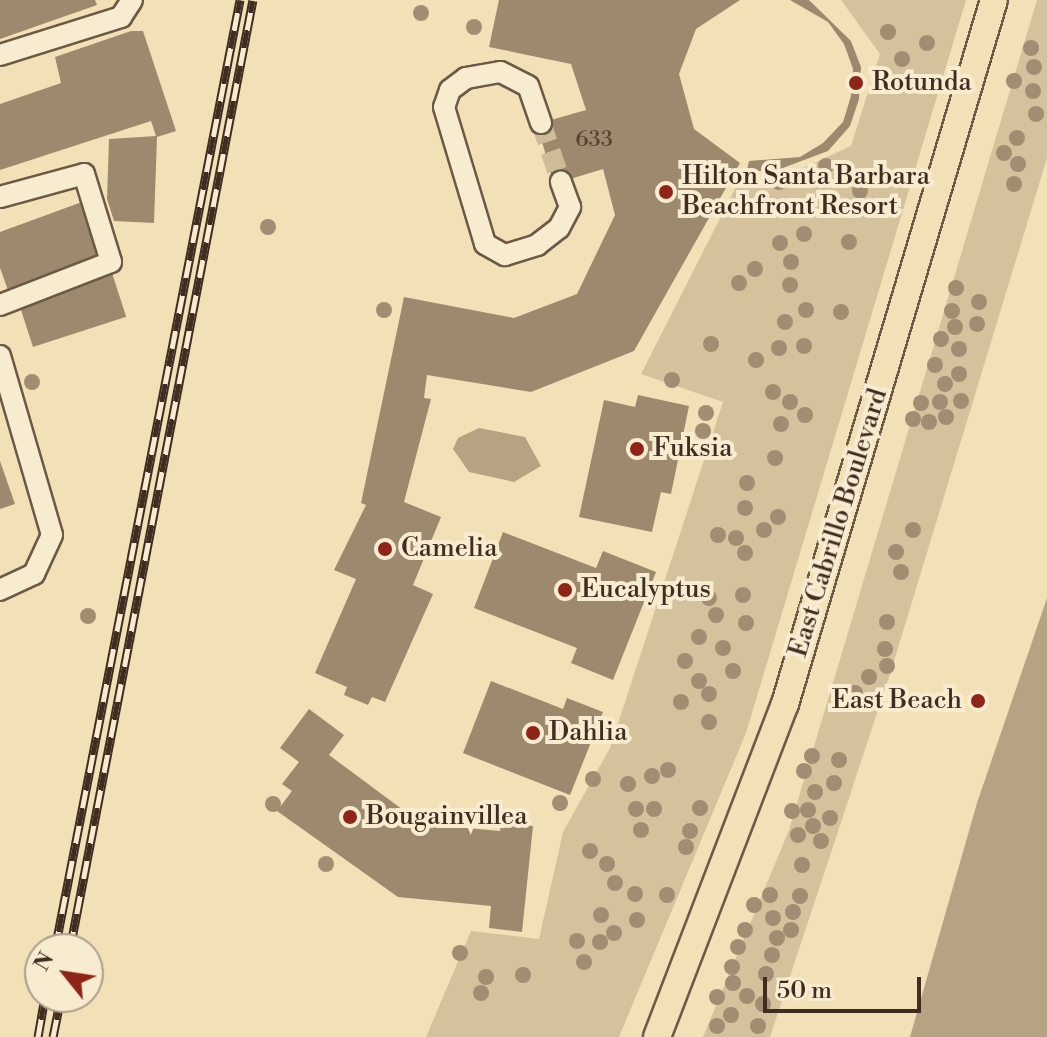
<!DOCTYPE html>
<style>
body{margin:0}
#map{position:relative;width:1047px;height:1037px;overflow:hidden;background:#f2e0b6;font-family:"Libre Bodoni",serif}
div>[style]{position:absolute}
.green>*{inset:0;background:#d4c29d}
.water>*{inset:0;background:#b5a383}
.building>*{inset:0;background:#9d8a6e;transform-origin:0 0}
.minor-tunnel>*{height:20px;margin-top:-10px;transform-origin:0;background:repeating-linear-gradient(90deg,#cebc98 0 20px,transparent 0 30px)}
.roads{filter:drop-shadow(2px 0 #6c5a46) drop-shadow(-2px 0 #6c5a46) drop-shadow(0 2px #6c5a46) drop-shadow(0 -2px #6c5a46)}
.minor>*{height:20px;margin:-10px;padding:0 10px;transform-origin:10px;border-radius:10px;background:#f7ebd0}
.major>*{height:26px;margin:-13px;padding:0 13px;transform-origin:13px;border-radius:13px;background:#f2e0b6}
.rail>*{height:9px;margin-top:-4.5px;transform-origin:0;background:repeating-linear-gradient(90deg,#f7ebd0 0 18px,#402d21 0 36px);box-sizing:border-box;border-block:2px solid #402d21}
.trees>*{width:16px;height:16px;margin:-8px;border-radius:50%;background:#a18e72}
.dots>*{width:22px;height:22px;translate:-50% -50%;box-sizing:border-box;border:4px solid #f7ebd0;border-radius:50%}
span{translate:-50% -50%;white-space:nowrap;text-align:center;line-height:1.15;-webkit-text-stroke:8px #f7ebd0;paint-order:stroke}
.number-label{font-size:22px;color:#574434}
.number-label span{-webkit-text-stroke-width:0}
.poi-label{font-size:26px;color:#402d21}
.left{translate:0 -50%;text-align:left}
.right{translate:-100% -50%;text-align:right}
.street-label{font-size:26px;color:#402d21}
.north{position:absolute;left:24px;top:933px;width:80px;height:80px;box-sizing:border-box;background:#f7ebd0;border:2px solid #ae9f8a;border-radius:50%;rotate:300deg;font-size:22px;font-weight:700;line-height:32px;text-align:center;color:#402d21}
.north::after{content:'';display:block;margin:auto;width:28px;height:36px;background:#8f2418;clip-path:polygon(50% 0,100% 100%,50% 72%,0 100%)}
.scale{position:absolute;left:763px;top:977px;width:158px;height:36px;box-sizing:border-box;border:4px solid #402d21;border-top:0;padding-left:10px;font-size:24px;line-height:28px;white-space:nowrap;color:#402d21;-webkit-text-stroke:6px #f7ebd0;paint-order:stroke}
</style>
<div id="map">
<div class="green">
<div style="clip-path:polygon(841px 0,966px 0,746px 733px,619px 1037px,426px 1037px,471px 931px,539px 939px,563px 832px,610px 748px,723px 402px,641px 374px,740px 179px,775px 181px,851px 146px,880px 54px)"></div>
<div style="clip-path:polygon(1037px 0,1047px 0,1047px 158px,891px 671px,770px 1037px,703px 1037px,789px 830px)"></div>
</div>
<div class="water">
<div style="clip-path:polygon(479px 428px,525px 437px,541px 466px,514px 482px,469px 472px,453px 449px,458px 438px)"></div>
<div style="clip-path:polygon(1047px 598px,1047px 1037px,910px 1037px,977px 803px)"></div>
</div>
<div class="building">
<div style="clip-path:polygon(0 0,95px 0,97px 5px,0 39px)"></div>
<div style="clip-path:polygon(499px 0,740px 0,696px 29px,679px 74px,694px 129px,740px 163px,634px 351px,531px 392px,427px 375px,424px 398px,431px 399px,404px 502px,441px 517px,413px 585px,433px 594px,385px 702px,372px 697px,368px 705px,344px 695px,347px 687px,315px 673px,356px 579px,334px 570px,366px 505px,361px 503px,404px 297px,514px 318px,577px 294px,615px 215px,603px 169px,554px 184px,537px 124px,586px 110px,571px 64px,489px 47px)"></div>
<div style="clip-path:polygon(790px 0,809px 0,851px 41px,861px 67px,859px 99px,850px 126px,828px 151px,772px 172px,747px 170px,749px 161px,800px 157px,823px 143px,843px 122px,851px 96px,853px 69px,844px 44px,828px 22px)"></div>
<div style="clip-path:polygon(131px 31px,143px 31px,176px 131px,157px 137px,154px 223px,114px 221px,107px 199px,109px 139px,156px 136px,151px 121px,0 170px,0 104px,61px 83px,55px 57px)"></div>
<div style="clip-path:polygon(82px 202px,103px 262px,10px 296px,0 268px,0 232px)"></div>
<div style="left:112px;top:273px;width:46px;height:98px;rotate:72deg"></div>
<div style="clip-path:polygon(638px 395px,689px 406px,671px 494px,661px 492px,652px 532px,579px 517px,604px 400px,635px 407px)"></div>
<div style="clip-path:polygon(0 461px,15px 504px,0 509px)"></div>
<div style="clip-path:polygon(503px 532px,596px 568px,603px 551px,656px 572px,613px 680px,571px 663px,577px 648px,474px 608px)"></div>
<div style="clip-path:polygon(491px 681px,563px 709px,567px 698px,603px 712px,570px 795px,463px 753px)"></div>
<div style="clip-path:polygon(309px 709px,344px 735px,329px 755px,422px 824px,500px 831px,501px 823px,533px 826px,522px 932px,489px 928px,491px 906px,398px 897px,277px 811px,292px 791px,282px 784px,299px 762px,280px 748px)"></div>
</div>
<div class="minor-tunnel">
<div style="left:541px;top:123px;width:62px;rotate:71.3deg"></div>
</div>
<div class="roads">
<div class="minor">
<div style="left:0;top:55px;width:127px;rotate:-17.4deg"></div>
<div style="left:121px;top:17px;width:20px;rotate:-57deg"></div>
<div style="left:541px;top:123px;width:39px;rotate:-109deg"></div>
<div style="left:528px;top:86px;width:31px;rotate:-153deg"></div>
<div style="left:500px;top:72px;width:35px;rotate:170deg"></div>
<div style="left:466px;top:78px;width:20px;rotate:143deg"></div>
<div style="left:450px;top:90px;width:18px;rotate:109deg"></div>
<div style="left:444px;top:107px;width:143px;rotate:73.3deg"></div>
<div style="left:485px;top:244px;width:23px;rotate:29deg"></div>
<div style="left:505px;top:255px;width:34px;rotate:-17deg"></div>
<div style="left:537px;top:245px;width:28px;rotate:-38deg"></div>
<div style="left:559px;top:228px;width:24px;rotate:-62deg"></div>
<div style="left:570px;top:207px;width:27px;rotate:-110deg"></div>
<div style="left:0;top:197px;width:87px;rotate:-15.3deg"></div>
<div style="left:84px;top:174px;width:92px;rotate:72.9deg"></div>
<div style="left:111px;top:262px;width:119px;rotate:158.8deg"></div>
<div style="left:0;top:356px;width:186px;rotate:73.8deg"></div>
<div style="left:52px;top:535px;width:43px;rotate:114.8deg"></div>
<div style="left:34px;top:574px;width:38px;rotate:155deg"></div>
</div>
<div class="major">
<div style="left:657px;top:1037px;width:357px;rotate:-69deg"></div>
<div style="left:785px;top:704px;width:734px;rotate:-73.47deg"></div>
</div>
</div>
<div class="rail">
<div style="left:55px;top:949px;width:967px;rotate:-78.97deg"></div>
<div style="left:70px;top:949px;width:966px;rotate:-79.09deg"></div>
<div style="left:38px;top:1037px;width:41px;rotate:-80.1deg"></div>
<div style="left:53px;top:1037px;width:41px;rotate:-78.7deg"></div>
</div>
<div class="trees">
<div style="left:421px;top:13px"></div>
<div style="left:474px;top:27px"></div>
<div style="left:888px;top:32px"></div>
<div style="left:927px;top:43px"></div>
<div style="left:1031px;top:48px"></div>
<div style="left:902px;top:59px"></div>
<div style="left:1034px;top:67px"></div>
<div style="left:1014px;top:81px"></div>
<div style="left:1033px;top:91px"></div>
<div style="left:1036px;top:114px"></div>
<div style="left:1017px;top:138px"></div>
<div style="left:1004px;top:153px"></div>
<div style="left:1018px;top:164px"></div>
<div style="left:826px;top:166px"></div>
<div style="left:779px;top:182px"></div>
<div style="left:1014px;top:184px"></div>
<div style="left:860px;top:191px"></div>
<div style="left:848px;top:209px"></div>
<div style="left:268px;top:227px"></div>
<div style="left:804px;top:234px"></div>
<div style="left:849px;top:242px"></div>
<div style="left:780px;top:243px"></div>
<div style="left:791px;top:262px"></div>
<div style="left:755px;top:269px"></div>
<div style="left:739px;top:283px"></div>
<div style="left:790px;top:285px"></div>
<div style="left:956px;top:288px"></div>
<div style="left:979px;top:302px"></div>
<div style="left:384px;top:310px"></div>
<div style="left:806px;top:310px"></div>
<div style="left:952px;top:311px"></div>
<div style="left:841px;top:312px"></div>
<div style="left:785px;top:322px"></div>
<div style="left:977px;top:324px"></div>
<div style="left:955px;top:327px"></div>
<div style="left:941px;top:339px"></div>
<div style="left:711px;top:344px"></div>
<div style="left:804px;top:346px"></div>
<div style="left:779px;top:348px"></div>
<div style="left:959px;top:349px"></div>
<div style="left:756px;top:360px"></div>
<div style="left:935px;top:365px"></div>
<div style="left:959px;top:374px"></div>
<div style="left:672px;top:380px"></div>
<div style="left:32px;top:382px"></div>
<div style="left:945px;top:384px"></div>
<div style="left:773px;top:392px"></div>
<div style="left:961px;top:401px"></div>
<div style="left:790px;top:402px"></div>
<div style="left:940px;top:402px"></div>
<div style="left:921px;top:403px"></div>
<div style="left:706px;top:413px"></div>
<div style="left:805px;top:415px"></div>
<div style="left:946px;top:417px"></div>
<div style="left:913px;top:419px"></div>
<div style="left:929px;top:422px"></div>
<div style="left:781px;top:424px"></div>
<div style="left:703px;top:431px"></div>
<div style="left:775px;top:458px"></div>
<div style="left:747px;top:483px"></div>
<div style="left:745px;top:508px"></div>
<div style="left:778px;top:517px"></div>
<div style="left:764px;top:530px"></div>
<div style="left:913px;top:530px"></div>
<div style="left:718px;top:535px"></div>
<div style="left:736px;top:538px"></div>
<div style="left:896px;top:552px"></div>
<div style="left:745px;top:553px"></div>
<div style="left:901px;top:572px"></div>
<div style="left:743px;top:595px"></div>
<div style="left:709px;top:598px"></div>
<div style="left:716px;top:615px"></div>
<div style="left:88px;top:616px"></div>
<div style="left:887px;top:622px"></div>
<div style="left:746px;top:623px"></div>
<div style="left:699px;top:637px"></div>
<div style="left:723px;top:648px"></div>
<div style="left:885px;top:649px"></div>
<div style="left:685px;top:661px"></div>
<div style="left:887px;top:666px"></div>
<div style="left:733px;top:671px"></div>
<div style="left:869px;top:677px"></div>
<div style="left:699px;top:681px"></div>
<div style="left:855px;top:693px"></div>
<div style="left:709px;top:694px"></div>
<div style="left:681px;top:702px"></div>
<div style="left:709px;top:722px"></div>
<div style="left:812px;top:756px"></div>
<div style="left:839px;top:760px"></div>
<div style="left:668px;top:770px"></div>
<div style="left:804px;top:771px"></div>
<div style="left:652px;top:776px"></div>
<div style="left:593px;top:779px"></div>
<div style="left:834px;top:783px"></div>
<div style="left:628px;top:784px"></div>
<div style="left:815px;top:792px"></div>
<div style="left:560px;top:803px"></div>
<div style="left:273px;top:804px"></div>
<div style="left:700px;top:808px"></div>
<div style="left:636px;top:809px"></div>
<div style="left:654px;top:809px"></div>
<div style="left:808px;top:810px"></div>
<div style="left:792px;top:811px"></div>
<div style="left:830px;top:818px"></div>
<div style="left:813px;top:826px"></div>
<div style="left:641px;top:830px"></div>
<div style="left:690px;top:831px"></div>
<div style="left:798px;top:835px"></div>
<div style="left:821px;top:841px"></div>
<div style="left:686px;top:847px"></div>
<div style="left:590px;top:851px"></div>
<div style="left:326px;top:864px"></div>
<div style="left:607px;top:864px"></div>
<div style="left:802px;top:865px"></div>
<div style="left:615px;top:883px"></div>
<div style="left:635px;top:894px"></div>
<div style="left:667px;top:895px"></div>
<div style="left:770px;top:895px"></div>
<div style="left:800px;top:896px"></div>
<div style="left:754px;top:905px"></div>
<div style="left:793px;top:912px"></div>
<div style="left:601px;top:915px"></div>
<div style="left:773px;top:918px"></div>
<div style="left:637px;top:920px"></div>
<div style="left:745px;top:930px"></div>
<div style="left:791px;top:930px"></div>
<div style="left:614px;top:933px"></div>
<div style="left:777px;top:938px"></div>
<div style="left:577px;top:941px"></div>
<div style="left:600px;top:942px"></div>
<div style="left:738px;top:947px"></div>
<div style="left:460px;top:953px"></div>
<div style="left:772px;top:955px"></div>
<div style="left:584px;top:962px"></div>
<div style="left:732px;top:967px"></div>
<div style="left:766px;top:974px"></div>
<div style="left:523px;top:975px"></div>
<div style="left:486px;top:977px"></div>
<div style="left:733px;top:983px"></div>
<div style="left:481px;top:993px"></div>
<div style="left:747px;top:996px"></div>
<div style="left:717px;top:997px"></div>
<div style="left:763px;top:1004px"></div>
<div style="left:731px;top:1015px"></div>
<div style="left:717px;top:1026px"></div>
<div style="left:758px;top:1026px"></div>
</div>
<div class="dots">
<div style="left:856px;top:83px;background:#8f2418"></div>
<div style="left:666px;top:192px;background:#8f2418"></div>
<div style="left:637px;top:449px;background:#8f2418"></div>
<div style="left:385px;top:549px;background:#8f2418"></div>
<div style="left:565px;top:590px;background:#8f2418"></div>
<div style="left:978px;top:701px;background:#8f2418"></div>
<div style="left:533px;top:733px;background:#8f2418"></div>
<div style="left:350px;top:817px;background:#8f2418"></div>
</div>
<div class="number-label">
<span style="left:594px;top:140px">633</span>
</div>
<div class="poi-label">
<span class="left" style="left:872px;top:83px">Rotunda</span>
<span class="left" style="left:682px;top:192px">Hilton Santa Barbara<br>Beachfront Resort</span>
<span class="left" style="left:653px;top:449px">Fuksia</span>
<span class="left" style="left:401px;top:549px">Camelia</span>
<span class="left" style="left:581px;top:590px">Eucalyptus</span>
<span class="right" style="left:962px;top:701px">East Beach</span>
<span class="left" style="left:549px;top:733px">Dahlia</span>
<span class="left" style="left:366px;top:817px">Bougainvillea</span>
</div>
<div class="street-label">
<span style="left:839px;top:523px;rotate:-73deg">East Cabrillo Boulevard</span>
</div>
<div class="north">N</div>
<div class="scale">50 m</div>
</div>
